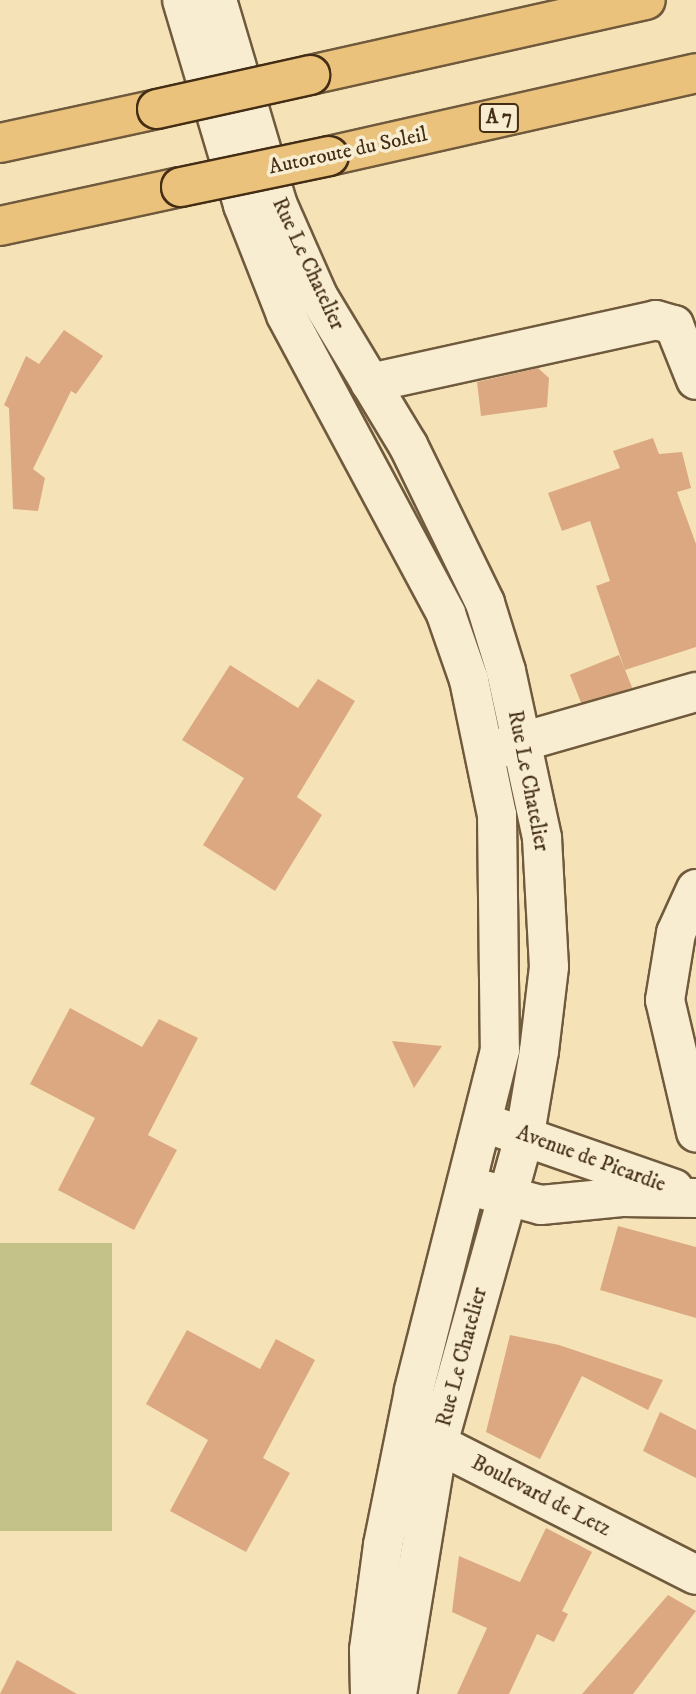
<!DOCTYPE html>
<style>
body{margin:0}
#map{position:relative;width:696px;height:1694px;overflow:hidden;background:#f5e3b7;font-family:"IM FELL DW Pica",serif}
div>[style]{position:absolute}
.green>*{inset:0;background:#c4c189;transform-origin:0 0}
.building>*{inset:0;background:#dca882;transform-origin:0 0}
.roads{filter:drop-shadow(2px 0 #705a3d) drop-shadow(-2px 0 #705a3d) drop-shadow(0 2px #705a3d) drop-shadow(0 -2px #705a3d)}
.minor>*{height:38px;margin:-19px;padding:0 19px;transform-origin:19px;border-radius:19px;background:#f8edd0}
.secondary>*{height:38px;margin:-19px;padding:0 19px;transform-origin:19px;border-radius:19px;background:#f8edd0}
.motorway>*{height:38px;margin:-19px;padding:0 19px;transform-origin:19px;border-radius:19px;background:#eac27c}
.bridges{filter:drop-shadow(2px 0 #432d14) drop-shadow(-2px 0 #432d14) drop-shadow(0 2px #432d14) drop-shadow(0 -2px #432d14)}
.motorway-bridge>*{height:38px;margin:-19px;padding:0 19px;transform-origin:19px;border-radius:19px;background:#eac27c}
span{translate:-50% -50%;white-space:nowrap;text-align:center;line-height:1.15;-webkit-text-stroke:7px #f8edd0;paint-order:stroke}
.shield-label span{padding:2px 5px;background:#f8edd0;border:2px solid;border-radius:5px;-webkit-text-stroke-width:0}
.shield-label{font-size:19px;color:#432d14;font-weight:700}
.street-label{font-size:21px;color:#432d14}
</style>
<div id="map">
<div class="green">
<div style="left:0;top:1243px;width:112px;height:288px"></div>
</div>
<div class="building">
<div style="clip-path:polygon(64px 330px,103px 356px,76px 394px,71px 391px,33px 469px,45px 478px,38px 511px,13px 509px,9px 408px,4px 405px,26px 356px,39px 364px)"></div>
<div style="clip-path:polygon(538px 368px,549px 378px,547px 407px,481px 416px,477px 382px)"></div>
<div style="clip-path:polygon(653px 438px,659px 454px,682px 452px,691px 488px,677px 492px,696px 544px,696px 647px,625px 670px,596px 586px,610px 581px,590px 521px,562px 531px,548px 493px,620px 468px,613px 451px)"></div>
<div style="left:619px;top:655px;width:35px;height:53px;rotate:68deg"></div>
<div style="clip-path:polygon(230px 665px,298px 708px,318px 679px,355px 701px,297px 797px,322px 815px,275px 891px,203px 845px,244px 778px,182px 740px)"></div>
<div style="clip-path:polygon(70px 1008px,142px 1047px,159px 1019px,198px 1038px,148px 1135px,177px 1150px,134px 1230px,58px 1190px,95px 1118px,30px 1084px)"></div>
<div style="clip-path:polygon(392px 1041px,442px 1046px,414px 1088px)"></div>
<div style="clip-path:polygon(618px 1226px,696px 1247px,696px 1318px,600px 1290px)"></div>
<div style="clip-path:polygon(187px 1330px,260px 1369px,276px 1339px,315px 1360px,263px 1458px,290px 1473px,246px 1552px,170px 1511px,208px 1440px,146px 1404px)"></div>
<div style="clip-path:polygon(510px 1335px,559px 1345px,663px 1380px,648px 1410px,582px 1376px,540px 1459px,486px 1432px)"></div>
<div style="clip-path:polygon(660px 1412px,696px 1430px,696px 1478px,643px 1451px)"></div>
<div style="clip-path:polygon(546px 1528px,592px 1552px,562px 1611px,568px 1614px,554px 1642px,537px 1634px,509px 1694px,457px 1694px,487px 1628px,452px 1612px,459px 1556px,520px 1582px)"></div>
<div style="clip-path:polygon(668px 1595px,696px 1611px,633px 1694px,582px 1694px)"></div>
<div style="clip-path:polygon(17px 1660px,77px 1694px,0 1694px)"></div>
</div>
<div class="roads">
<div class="minor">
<div style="left:370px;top:383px;width:293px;rotate:-12.4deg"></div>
<div style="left:656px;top:320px;width:19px;rotate:16deg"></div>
<div style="left:674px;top:325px;width:59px;rotate:68.2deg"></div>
<div style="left:490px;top:751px;width:214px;rotate:-16deg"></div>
<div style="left:696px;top:889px;width:48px;rotate:114.4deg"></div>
<div style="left:676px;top:933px;width:68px;rotate:99.3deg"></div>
<div style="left:665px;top:1000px;width:136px;rotate:76.8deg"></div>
<div style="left:485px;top:1123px;width:200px;rotate:19.2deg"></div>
<div style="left:469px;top:1186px;width:74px;rotate:14.8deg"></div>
<div style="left:541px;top:1205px;width:81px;rotate:-5.6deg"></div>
<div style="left:622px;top:1197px;width:74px;rotate:0.8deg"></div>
<div style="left:425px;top:1415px;width:32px;rotate:66deg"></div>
<div style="left:438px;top:1444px;width:289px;rotate:26.9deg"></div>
</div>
<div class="secondary">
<div style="left:182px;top:0;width:214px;rotate:73.4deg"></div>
<div style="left:243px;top:205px;width:118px;rotate:68.6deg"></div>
<div style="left:286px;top:315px;width:339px;rotate:61.8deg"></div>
<div style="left:446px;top:614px;width:70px;rotate:70.8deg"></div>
<div style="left:469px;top:680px;width:138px;rotate:78.3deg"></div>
<div style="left:497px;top:815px;width:235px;rotate:89.3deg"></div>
<div style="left:500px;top:1050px;width:352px;rotate:104.2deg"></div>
<div style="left:414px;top:1391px;width:157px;rotate:101.4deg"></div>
<div style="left:383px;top:1545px;width:106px;rotate:97.6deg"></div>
<div style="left:369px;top:1650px;width:44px;rotate:88.7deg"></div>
<div style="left:217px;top:0;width:212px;rotate:73.5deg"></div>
<div style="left:277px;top:203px;width:102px;rotate:66.2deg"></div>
<div style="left:318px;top:296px;width:174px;rotate:58.9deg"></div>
<div style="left:408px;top:445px;width:176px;rotate:64deg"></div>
<div style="left:485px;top:603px;width:71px;rotate:72.8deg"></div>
<div style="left:506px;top:671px;width:171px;rotate:77.8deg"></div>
<div style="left:542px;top:838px;width:129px;rotate:86.9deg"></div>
<div style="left:549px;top:967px;width:85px;rotate:96.8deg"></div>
<div style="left:539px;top:1051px;width:84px;rotate:99.6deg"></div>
<div style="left:525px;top:1134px;width:322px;rotate:105.7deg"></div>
<div style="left:438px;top:1444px;width:253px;rotate:99.3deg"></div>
</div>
<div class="motorway">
<div style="left:310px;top:75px;width:344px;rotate:-12.6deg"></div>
<div style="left:0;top:143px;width:161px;rotate:-12.2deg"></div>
<div style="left:329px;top:156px;width:376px;rotate:-12.7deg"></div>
<div style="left:0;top:226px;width:185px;rotate:-12.2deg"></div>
</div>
</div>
<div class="bridges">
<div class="motorway-bridge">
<div style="left:157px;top:109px;width:157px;rotate:-12.5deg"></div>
<div style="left:181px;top:187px;width:151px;rotate:-11.8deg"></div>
</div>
</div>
<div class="shield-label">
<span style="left:499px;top:118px">A 7</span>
</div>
<div class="street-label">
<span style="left:348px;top:151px;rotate:-12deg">Autoroute du Soleil</span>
<span style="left:308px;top:264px;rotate:65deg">Rue Le Chatelier</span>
<span style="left:528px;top:781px;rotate:79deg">Rue Le Chatelier</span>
<span style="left:591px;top:1159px;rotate:20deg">Avenue de Picardie</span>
<span style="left:462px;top:1357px;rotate:-75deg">Rue Le Chatelier</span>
<span style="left:541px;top:1496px;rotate:27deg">Boulevard de Letz</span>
</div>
</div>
